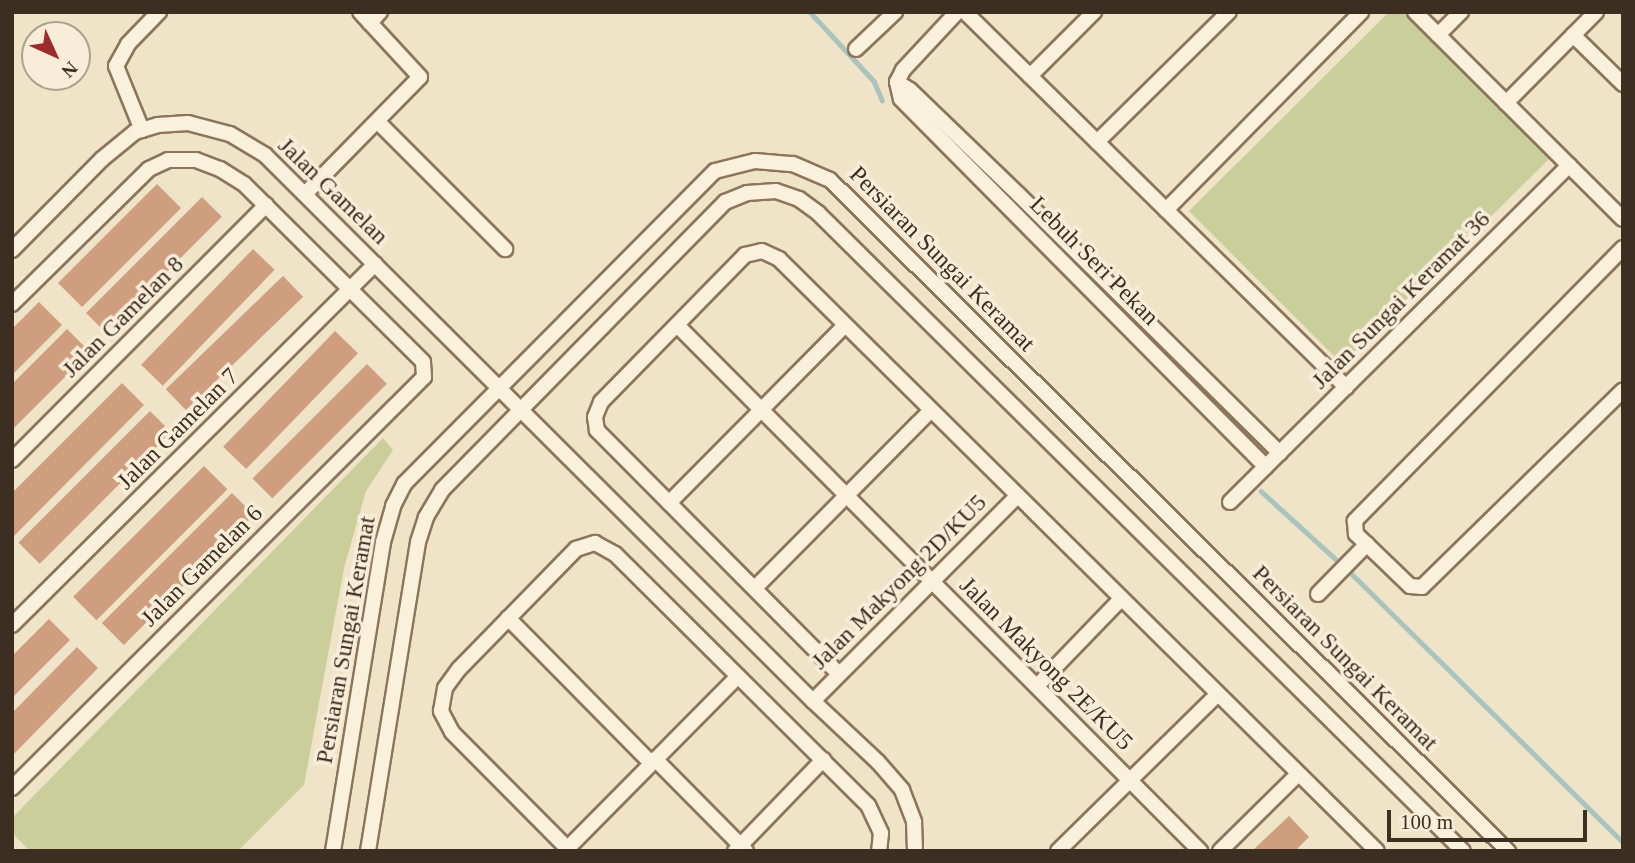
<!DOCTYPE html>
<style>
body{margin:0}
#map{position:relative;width:1635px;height:863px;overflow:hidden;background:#efe3c8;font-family:Georgia,serif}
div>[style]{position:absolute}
.green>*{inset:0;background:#c9ce9b}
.stream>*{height:4.5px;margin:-2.25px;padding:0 2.25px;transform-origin:2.25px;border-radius:2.25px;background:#a9c4bc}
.building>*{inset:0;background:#ce9e7e;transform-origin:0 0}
.roads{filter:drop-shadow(2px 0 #8c755c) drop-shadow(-2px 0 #8c755c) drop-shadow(0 2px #8c755c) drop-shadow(0 -2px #8c755c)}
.minor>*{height:14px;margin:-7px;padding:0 7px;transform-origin:7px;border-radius:7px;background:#faf1dc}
span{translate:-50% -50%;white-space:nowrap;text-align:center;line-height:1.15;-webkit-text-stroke:7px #f7edd8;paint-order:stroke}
.street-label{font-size:24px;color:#3c2e20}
.frame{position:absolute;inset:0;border:14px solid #3c2e20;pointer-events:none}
.north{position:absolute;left:21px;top:21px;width:70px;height:70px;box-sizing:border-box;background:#f7edd8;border:2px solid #aca18e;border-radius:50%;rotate:135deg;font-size:19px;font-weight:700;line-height:28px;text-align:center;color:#3c2e20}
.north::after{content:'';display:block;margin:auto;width:24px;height:32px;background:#9c2b2d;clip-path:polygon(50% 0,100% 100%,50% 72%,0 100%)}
.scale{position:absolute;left:1387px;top:810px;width:200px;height:32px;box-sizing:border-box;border:4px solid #3c2e20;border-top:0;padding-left:9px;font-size:21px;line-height:24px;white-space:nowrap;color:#3c2e20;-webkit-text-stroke:5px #f7edd8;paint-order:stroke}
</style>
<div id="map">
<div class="green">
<div style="clip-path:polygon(1389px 12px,1403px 12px,1549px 159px,1342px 364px,1189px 211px)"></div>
<div style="clip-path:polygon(383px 438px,393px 450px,366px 491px,344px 568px,304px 785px,238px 851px,30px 851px,12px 833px,12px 818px)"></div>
</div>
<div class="stream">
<div style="left:810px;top:12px;width:94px;rotate:47.2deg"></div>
<div style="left:874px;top:81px;width:21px;rotate:67deg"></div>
<div style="left:1261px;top:491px;width:123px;rotate:42.4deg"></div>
<div style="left:1352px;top:574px;width:381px;rotate:44.7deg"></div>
</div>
<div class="building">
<div style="left:157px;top:184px;width:34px;height:140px;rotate:45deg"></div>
<div style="left:202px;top:197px;width:28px;height:164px;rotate:45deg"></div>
<div style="left:253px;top:249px;width:30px;height:161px;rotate:44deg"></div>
<div style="left:283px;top:276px;width:29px;height:163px;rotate:46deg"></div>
<div style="clip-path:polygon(39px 302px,62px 325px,12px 375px,12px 329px)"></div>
<div style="clip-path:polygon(67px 329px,90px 352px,12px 430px,12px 384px)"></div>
<div style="left:335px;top:331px;width:32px;height:161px;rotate:44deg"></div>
<div style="left:367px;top:364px;width:28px;height:162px;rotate:45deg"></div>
<div style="clip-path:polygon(122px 383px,144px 405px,14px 536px,12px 493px)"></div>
<div style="left:150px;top:411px;width:30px;height:186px;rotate:45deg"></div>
<div style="left:204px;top:466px;width:33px;height:185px;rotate:45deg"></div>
<div style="left:232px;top:493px;width:31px;height:184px;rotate:45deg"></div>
<div style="clip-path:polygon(49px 619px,70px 640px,12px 698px,12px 656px)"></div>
<div style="clip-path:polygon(77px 647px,98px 668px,12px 756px,12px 713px)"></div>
<div style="clip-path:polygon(1289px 816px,1309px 837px,1295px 851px,1252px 851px)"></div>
</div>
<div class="roads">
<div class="minor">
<div style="left:965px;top:12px;width:535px;rotate:44.55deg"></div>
<div style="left:1415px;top:12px;width:293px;rotate:44.9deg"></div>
<div style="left:370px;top:23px;width:15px;rotate:-48deg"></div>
<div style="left:1438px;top:35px;width:33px;rotate:-45deg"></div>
<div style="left:1573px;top:35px;width:70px;rotate:44.4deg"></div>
<div style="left:856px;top:49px;width:54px;rotate:-43.5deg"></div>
<div style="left:1030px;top:76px;width:91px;rotate:-45deg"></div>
<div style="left:897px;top:82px;width:17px;rotate:77deg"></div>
<div style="left:901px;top:99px;width:518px;rotate:45.23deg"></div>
<div style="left:897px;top:82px;width:15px;rotate:32deg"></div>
<div style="left:910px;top:90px;width:151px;rotate:43.9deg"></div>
<div style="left:1019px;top:195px;width:367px;rotate:44.7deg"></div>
<div style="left:897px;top:82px;width:13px;rotate:-63deg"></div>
<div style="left:903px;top:70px;width:79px;rotate:-47deg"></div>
<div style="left:1506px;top:103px;width:128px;rotate:-45.3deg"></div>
<div style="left:378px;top:122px;width:180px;rotate:45deg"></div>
<div style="left:142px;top:130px;width:69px;rotate:-112.1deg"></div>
<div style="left:116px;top:66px;width:25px;rotate:-61deg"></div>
<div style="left:128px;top:44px;width:45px;rotate:-45.9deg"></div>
<div style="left:1097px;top:142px;width:185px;rotate:-44.6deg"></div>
<div style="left:305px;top:194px;width:164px;rotate:-45.5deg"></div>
<div style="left:420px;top:77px;width:88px;rotate:-132.7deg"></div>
<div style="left:1166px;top:210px;width:278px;rotate:-45.4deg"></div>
<div style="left:1623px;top:248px;width:383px;rotate:134.5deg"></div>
<div style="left:1355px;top:521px;width:13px;rotate:86deg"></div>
<div style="left:1356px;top:534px;width:75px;rotate:43.9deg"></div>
<div style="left:1410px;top:586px;width:12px;rotate:5deg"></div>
<div style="left:1422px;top:587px;width:281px;rotate:-44.4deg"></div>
<div style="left:12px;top:250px;width:128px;rotate:-45.3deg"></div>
<div style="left:102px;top:159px;width:43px;rotate:-39.3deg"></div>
<div style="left:135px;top:132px;width:24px;rotate:-17deg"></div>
<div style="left:158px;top:125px;width:30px;rotate:-4deg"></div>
<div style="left:188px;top:123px;width:43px;rotate:14.7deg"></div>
<div style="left:230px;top:134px;width:41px;rotate:31deg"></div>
<div style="left:265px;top:155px;width:774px;rotate:44.9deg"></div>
<div style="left:813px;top:701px;width:89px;rotate:43.2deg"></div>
<div style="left:878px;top:762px;width:37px;rotate:49deg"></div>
<div style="left:902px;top:790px;width:34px;rotate:69deg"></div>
<div style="left:914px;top:822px;width:29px;rotate:88deg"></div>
<div style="left:12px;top:304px;width:192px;rotate:-44.6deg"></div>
<div style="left:149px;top:169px;width:21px;rotate:-25deg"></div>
<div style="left:168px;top:160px;width:28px"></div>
<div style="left:196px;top:160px;width:26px;rotate:21deg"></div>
<div style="left:220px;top:169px;width:28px;rotate:32deg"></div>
<div style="left:244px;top:184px;width:252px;rotate:44.8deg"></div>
<div style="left:423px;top:362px;width:15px;rotate:86deg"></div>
<div style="left:424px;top:377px;width:582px;rotate:135.07deg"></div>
<div style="left:677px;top:325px;width:742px;rotate:45.16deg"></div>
<div style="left:12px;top:460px;width:360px;rotate:-45.1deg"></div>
<div style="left:1230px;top:502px;width:478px;rotate:-44.8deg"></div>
<div style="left:669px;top:503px;width:250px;rotate:-45.3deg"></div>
<div style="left:755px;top:588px;width:250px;rotate:-45.3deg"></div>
<div style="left:1318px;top:594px;width:70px;rotate:-45.6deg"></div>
<div style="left:508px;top:618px;width:204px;rotate:45.4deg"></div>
<div style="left:12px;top:625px;width:512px;rotate:-44.84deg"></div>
<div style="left:839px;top:674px;width:344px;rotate:-134.8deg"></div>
<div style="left:597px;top:430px;width:13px;rotate:-99deg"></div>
<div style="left:595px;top:417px;width:16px;rotate:-68deg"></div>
<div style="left:601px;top:402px;width:206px;rotate:-45.6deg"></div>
<div style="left:745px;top:255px;width:17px;rotate:-13deg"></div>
<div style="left:762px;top:251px;width:19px;rotate:25deg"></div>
<div style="left:779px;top:259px;width:841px;rotate:44.71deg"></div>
<div style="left:1037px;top:686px;width:121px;rotate:-46deg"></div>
<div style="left:813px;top:701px;width:289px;rotate:-45.1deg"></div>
<div style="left:655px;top:759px;width:129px;rotate:45.3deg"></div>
<div style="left:567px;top:848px;width:163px;rotate:-134.8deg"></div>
<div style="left:452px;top:732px;width:24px;rotate:-118deg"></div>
<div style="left:441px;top:711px;width:23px;rotate:-80deg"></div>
<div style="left:445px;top:688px;width:24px;rotate:-54deg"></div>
<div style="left:459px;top:669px;width:168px;rotate:-45.7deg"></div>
<div style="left:576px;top:549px;width:20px;rotate:-18deg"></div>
<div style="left:595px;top:543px;width:23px;rotate:29deg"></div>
<div style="left:615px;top:554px;width:356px;rotate:44.8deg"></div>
<div style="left:868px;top:805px;width:31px;rotate:65deg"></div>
<div style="left:881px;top:833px;width:18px;rotate:96deg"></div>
<div style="left:333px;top:851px;width:313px;rotate:-80.8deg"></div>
<div style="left:383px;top:542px;width:37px;rotate:-74deg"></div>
<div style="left:393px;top:506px;width:25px;rotate:-63deg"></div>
<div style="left:404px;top:484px;width:441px;rotate:-45.2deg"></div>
<div style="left:715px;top:171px;width:41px;rotate:-14deg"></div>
<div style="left:755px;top:161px;width:38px;rotate:5deg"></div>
<div style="left:793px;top:164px;width:40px;rotate:23.4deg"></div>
<div style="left:830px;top:180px;width:954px;rotate:44.7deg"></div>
<div style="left:368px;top:851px;width:313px;rotate:-80.8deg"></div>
<div style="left:418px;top:542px;width:26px;rotate:-72deg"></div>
<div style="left:426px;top:517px;width:31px;rotate:-59deg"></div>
<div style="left:442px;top:490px;width:404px;rotate:-45.5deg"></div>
<div style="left:725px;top:202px;width:24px;rotate:-22deg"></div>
<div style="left:747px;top:193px;width:29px;rotate:-4deg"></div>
<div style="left:776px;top:191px;width:24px;rotate:19deg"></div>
<div style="left:799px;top:199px;width:24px;rotate:36deg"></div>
<div style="left:818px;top:213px;width:907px;rotate:44.69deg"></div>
<div style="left:565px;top:851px;width:246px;rotate:-45.3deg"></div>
<div style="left:735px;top:851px;width:127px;rotate:-46deg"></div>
<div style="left:1058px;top:851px;width:223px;rotate:-44.5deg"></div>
<div style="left:1220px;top:851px;width:108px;rotate:-44.6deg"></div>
</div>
</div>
<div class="street-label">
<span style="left:333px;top:191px;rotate:44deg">Jalan Gamelan</span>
<span style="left:942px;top:259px;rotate:45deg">Persiaran Sungai Keramat</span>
<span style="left:1094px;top:261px;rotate:45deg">Lebuh Seri Pekan</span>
<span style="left:1401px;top:300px;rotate:-45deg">Jalan Sungai Keramat 36</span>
<span style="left:123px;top:317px;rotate:-45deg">Jalan Gamelan 8</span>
<span style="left:178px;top:429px;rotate:-45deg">Jalan Gamelan 7</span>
<span style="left:202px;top:566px;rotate:-45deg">Jalan Gamelan 6</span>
<span style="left:899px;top:582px;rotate:-45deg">Jalan Makyong 2D/KU5</span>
<span style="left:346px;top:640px;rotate:-80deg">Persiaran Sungai Keramat</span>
<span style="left:1345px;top:658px;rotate:45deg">Persiaran Sungai Keramat</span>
<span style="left:1046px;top:664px;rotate:45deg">Jalan Makyong 2E/KU5</span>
</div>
<div class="frame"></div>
<div class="north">N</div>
<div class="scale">100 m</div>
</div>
